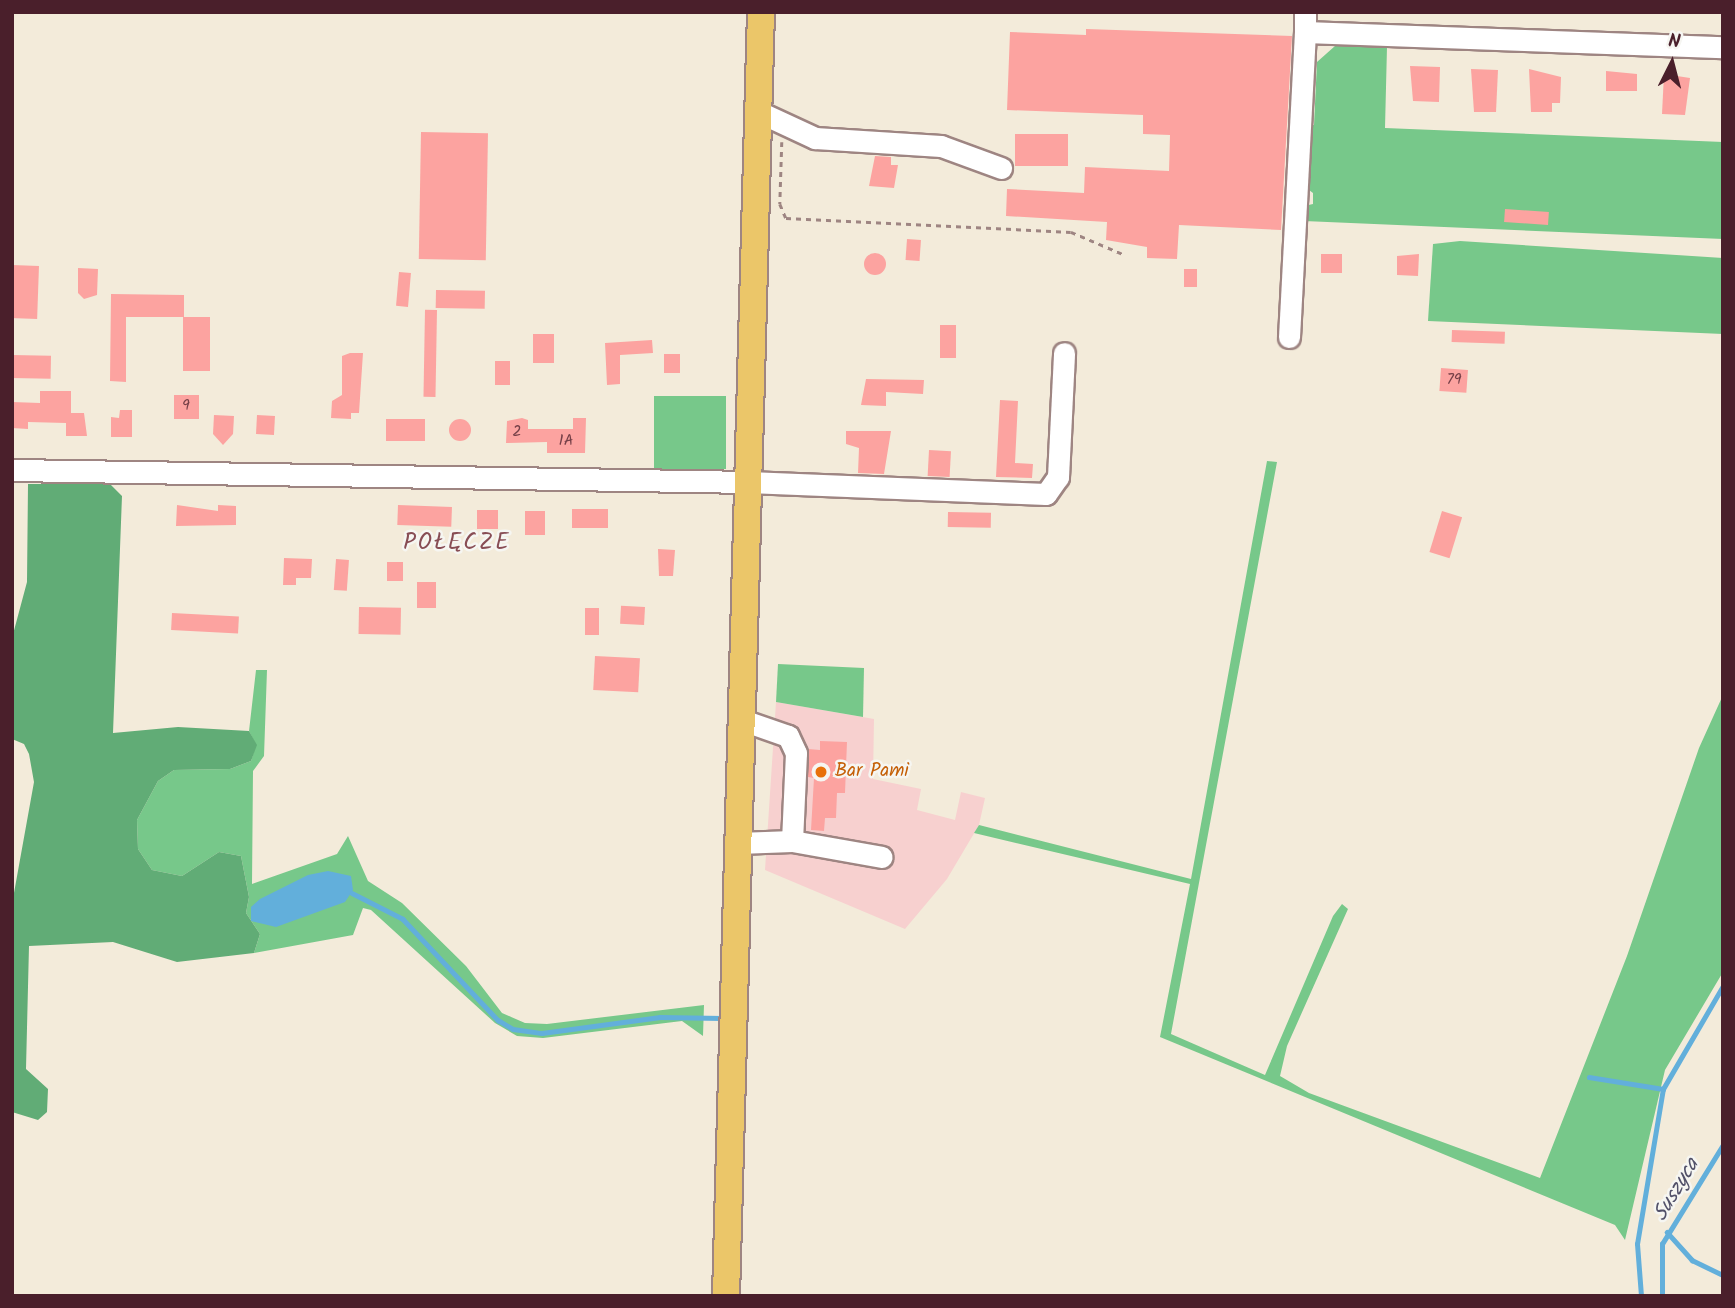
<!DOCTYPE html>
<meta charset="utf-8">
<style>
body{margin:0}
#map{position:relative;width:1735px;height:1308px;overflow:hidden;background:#f3ebda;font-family:Kalam,sans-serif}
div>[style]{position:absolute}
.built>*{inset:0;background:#f7d0cf}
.green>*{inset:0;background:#77c88a;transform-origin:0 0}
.forest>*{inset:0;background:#61ac76}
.water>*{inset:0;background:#62afdb}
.stream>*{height:4.5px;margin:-2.25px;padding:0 2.25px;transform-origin:2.25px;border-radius:2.25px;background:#62afdb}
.building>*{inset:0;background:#fca3a0;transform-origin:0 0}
.round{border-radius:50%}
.path>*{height:2.5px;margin-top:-1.25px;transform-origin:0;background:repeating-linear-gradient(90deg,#9e8582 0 5px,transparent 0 10px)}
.roads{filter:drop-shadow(2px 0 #9e8582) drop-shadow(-2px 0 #9e8582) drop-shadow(0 2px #9e8582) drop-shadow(0 -2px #9e8582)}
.minor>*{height:21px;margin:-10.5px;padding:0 10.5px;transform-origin:10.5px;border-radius:10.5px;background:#fff}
.major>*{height:26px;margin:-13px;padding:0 13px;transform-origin:13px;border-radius:13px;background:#ebc669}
.dots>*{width:19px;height:19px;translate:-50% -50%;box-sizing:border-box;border:4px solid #f6f6f2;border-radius:50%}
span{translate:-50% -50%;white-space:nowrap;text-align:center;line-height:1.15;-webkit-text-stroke:5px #f6f6f2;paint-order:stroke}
.number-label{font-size:16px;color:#764048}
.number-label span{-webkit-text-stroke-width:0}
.food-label{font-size:19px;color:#c56008}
.left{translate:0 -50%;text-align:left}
.water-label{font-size:21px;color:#525169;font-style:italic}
.quarter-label{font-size:23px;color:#884d54;letter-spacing:2px}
.frame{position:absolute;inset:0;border:14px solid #4a1f2b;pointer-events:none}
.north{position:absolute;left:1637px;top:28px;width:70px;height:70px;-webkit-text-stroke:5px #f6f6f2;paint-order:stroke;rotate:6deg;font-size:19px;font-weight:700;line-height:28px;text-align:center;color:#4a1f2b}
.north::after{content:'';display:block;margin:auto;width:24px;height:32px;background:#4a1f2b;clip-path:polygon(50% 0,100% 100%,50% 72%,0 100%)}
</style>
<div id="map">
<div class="built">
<div style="clip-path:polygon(776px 702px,874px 719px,873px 779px,921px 789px,917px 810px,955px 820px,961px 792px,985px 798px,979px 825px,947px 879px,905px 929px,765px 870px)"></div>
</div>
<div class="green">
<div style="clip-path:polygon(1335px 46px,1387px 47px,1385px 128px,1723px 142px,1723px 239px,1304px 221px,1304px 206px,1313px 204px,1313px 193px,1305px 187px,1307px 126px,1314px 125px,1317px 62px)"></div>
<div style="clip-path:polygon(1460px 241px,1723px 258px,1723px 334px,1428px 321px,1433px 244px)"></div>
<div style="left:654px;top:396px;width:72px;height:73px"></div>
<div style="clip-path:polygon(1267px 461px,1277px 462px,1171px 1034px,1265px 1075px,1333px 916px,1342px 904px,1348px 909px,1287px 1046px,1280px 1076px,1309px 1093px,1540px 1178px,1627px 956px,1699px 748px,1723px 695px,1723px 972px,1665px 1070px,1625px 1240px,1615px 1225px,1160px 1037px,1190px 884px,974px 833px,979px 825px,1191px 879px)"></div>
<div style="clip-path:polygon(778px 664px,864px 668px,863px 717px,776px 702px)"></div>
<div style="clip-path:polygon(256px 670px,267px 670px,264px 756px,253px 771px,252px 884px,337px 854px,348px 836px,368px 881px,402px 903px,466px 966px,502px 1013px,525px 1023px,547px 1024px,704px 1005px,703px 1036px,682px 1021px,543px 1038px,517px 1036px,495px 1023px,371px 910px,363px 908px,353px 935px,254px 953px,260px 934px,246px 913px,249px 897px,241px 856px,219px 852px,182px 876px,152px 870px,138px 849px,137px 820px,158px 781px,174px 770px,230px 769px,251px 761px,256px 745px,249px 731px)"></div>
</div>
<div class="forest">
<div style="clip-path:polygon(28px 484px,110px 484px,122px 496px,113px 733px,178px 727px,249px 731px,257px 745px,251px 761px,230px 769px,174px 770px,158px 781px,137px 820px,138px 849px,152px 870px,182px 876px,219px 852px,241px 856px,249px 897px,246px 913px,260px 934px,254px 953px,177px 962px,113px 942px,29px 946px,26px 1069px,48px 1089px,47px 1112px,38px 1120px,12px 1112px,12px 904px,34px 782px,29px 754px,24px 744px,12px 739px,12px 638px,27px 582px)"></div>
</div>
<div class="water">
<div style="clip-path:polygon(328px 871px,351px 876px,353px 890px,345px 902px,276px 927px,251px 921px,251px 907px,260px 899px,308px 875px)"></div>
</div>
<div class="stream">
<div style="left:352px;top:893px;width:57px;rotate:27deg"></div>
<div style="left:403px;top:919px;width:139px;rotate:46.8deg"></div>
<div style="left:498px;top:1020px;width:17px;rotate:31deg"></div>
<div style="left:513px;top:1029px;width:29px;rotate:8deg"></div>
<div style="left:542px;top:1033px;width:119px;rotate:-7.7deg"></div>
<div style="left:660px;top:1017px;width:62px;rotate:0.9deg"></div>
<div style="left:1589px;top:1077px;width:75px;rotate:9.2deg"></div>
<div style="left:1667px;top:1232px;width:38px;rotate:48deg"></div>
<div style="left:1692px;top:1260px;width:34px;rotate:26deg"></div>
<div style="left:1641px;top:1296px;width:52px;rotate:-94.4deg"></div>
<div style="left:1637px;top:1244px;width:157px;rotate:-80.5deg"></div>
<div style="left:1663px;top:1089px;width:119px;rotate:-59.8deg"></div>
<div style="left:1662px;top:1296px;width:52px;rotate:-90deg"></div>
<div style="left:1662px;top:1244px;width:116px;rotate:-58.4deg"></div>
</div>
<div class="building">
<div style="clip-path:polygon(1086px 29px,1292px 36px,1281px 230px,1179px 225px,1177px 259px,1147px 258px,1147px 247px,1106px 240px,1107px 222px,1006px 216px,1007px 189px,1084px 193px,1085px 167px,1169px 171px,1170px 135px,1143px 134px,1143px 115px,1007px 110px,1010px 32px,1086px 35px)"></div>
<div style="clip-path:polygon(1410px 66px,1440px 67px,1439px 102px,1413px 101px)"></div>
<div style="clip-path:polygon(1471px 69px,1498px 70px,1496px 112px,1474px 112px)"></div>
<div style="clip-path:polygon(1529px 69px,1561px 77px,1560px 103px,1552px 103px,1552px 112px,1531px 112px)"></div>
<div style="clip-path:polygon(1606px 71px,1637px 74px,1637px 91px,1606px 91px)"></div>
<div style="clip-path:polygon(1664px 74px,1690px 78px,1685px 115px,1662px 114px)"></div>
<div style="left:421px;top:132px;width:67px;height:127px;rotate:1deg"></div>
<div style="left:1015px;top:134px;width:53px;height:32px"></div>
<div style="clip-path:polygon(875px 156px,891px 157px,891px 165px,898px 165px,894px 188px,869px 186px)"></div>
<div style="left:1505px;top:209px;width:44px;height:13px;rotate:4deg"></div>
<div style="left:907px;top:239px;width:14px;height:21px;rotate:4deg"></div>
<div class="round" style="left:864px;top:253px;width:22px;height:22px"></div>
<div style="left:1321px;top:254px;width:21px;height:19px"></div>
<div style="clip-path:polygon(1419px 254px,1418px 276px,1397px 275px,1397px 256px)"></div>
<div style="left:12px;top:265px;width:27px;height:53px;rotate:2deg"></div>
<div style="clip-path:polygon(78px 268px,98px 269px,97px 295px,84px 299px,78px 293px)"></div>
<div style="left:1184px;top:269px;width:13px;height:18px"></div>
<div style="left:399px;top:272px;width:12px;height:34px;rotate:5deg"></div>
<div style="left:436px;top:290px;width:49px;height:18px;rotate:1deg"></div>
<div style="clip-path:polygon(111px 294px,184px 295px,184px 317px,210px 317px,210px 371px,183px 371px,183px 317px,126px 317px,126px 382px,110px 381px)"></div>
<div style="left:437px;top:310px;width:87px;height:12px;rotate:91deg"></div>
<div style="left:940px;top:325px;width:16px;height:33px"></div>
<div style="left:1452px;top:330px;width:53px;height:12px;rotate:2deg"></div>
<div style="left:533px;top:334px;width:21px;height:29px"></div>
<div style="clip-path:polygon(652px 340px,653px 353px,620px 355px,620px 384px,607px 385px,605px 343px)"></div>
<div style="clip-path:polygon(350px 353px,363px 353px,359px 413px,351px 413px,351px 419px,331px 418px,332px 401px,342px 395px,342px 356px)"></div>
<div style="left:664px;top:354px;width:16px;height:19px"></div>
<div style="left:12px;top:355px;width:39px;height:23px;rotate:1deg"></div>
<div style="left:495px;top:361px;width:15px;height:24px"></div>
<div style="left:1441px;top:368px;width:27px;height:23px;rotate:4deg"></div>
<div style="clip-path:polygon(866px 379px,924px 380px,923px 394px,886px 392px,886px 406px,861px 405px)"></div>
<div style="clip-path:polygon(40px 391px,71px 391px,71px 413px,84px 413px,87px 436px,66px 436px,66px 423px,28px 422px,28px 429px,12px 428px,12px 402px,40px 403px)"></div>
<div style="left:174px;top:395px;width:25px;height:24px"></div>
<div style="clip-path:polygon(1000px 400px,1018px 401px,1015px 463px,1033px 464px,1032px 478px,996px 477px)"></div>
<div style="clip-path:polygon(120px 410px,132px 410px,132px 437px,111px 437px,111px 417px,119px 418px)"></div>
<div style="clip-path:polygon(214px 415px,234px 416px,233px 434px,223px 445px,213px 434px)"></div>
<div style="left:257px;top:415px;width:18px;height:19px;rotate:3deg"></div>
<div style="clip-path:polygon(522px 418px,528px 420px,528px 429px,573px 429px,573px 418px,586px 418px,585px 453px,547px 453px,547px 442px,506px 443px,507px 421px)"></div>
<div class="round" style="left:449px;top:419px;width:22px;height:22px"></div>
<div style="left:386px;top:419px;width:39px;height:22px"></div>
<div style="clip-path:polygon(846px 431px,891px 431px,884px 474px,858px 473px,859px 448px,846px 444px)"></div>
<div style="left:929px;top:450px;width:22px;height:26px;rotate:3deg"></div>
<div style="clip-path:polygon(177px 505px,218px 511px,218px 505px,236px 506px,236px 525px,176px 526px)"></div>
<div style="left:398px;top:505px;width:54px;height:20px;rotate:2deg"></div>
<div style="left:572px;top:509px;width:36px;height:19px"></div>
<div style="left:477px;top:510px;width:21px;height:19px"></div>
<div style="left:525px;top:511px;width:20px;height:24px"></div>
<div style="left:1442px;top:511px;width:21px;height:43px;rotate:17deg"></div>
<div style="left:948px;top:512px;width:43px;height:15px;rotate:1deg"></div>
<div style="clip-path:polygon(658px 549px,675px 550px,673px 576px,659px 576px)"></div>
<div style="clip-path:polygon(284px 558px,312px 559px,311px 578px,296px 578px,296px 585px,283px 585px)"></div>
<div style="left:336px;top:559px;width:13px;height:31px;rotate:4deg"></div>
<div style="left:387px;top:562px;width:16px;height:19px"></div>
<div style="left:417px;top:582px;width:19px;height:26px"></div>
<div style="left:359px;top:607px;width:42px;height:27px;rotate:1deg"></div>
<div style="left:645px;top:607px;width:18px;height:24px;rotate:93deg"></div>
<div style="left:585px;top:608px;width:14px;height:27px"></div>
<div style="left:172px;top:613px;width:67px;height:17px;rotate:3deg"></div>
<div style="left:595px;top:656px;width:45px;height:34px;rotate:3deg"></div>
<div style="clip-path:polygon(820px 741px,847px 742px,845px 793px,837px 793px,836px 818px,825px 818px,824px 831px,811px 830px,814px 778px,808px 777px,808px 749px,820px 750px)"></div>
</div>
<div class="path">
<div style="left:782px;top:142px;width:62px;rotate:91.8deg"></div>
<div style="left:780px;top:204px;width:15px;rotate:67deg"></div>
<div style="left:786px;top:218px;width:285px;rotate:2.8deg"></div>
<div style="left:1071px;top:232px;width:56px;rotate:22.9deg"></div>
</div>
<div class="roads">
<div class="minor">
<div style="left:1305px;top:12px;width:20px;rotate:90deg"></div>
<div style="left:1305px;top:32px;width:418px;rotate:2.1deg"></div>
<div style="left:759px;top:112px;width:62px;rotate:24.9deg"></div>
<div style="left:815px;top:138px;width:126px;rotate:3.6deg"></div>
<div style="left:941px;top:146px;width:64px;rotate:20.1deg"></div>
<div style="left:1289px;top:337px;width:305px;rotate:-87deg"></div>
<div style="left:12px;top:470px;width:736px;rotate:0.93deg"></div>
<div style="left:748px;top:482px;width:298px;rotate:2.3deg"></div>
<div style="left:1046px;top:494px;width:21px;rotate:-55deg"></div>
<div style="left:1058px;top:477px;width:124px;rotate:-87.2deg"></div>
<div style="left:792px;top:841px;width:91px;rotate:10.1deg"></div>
<div style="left:738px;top:843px;width:54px;rotate:-2.1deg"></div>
<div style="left:792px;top:841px;width:88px;rotate:-87.4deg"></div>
<div style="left:796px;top:753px;width:19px;rotate:-115deg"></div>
<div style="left:788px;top:736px;width:49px;rotate:-160.8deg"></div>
</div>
<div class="major">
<div style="left:726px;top:1296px;width:1284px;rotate:-88.44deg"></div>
</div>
</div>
<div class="dots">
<div style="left:821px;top:772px;background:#e8710a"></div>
</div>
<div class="number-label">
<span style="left:1454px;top:380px">79</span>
<span style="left:186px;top:406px">9</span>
<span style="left:517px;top:432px">2</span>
<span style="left:566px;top:441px">1A</span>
</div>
<div class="food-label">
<span class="left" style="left:835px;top:772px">Bar Pami</span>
</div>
<div class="water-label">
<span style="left:1677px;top:1190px;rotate:-59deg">Suszyca</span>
</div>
<div class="quarter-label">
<span style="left:457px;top:543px">POŁĘCZE</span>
</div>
<div class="frame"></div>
<div class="north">N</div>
</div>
